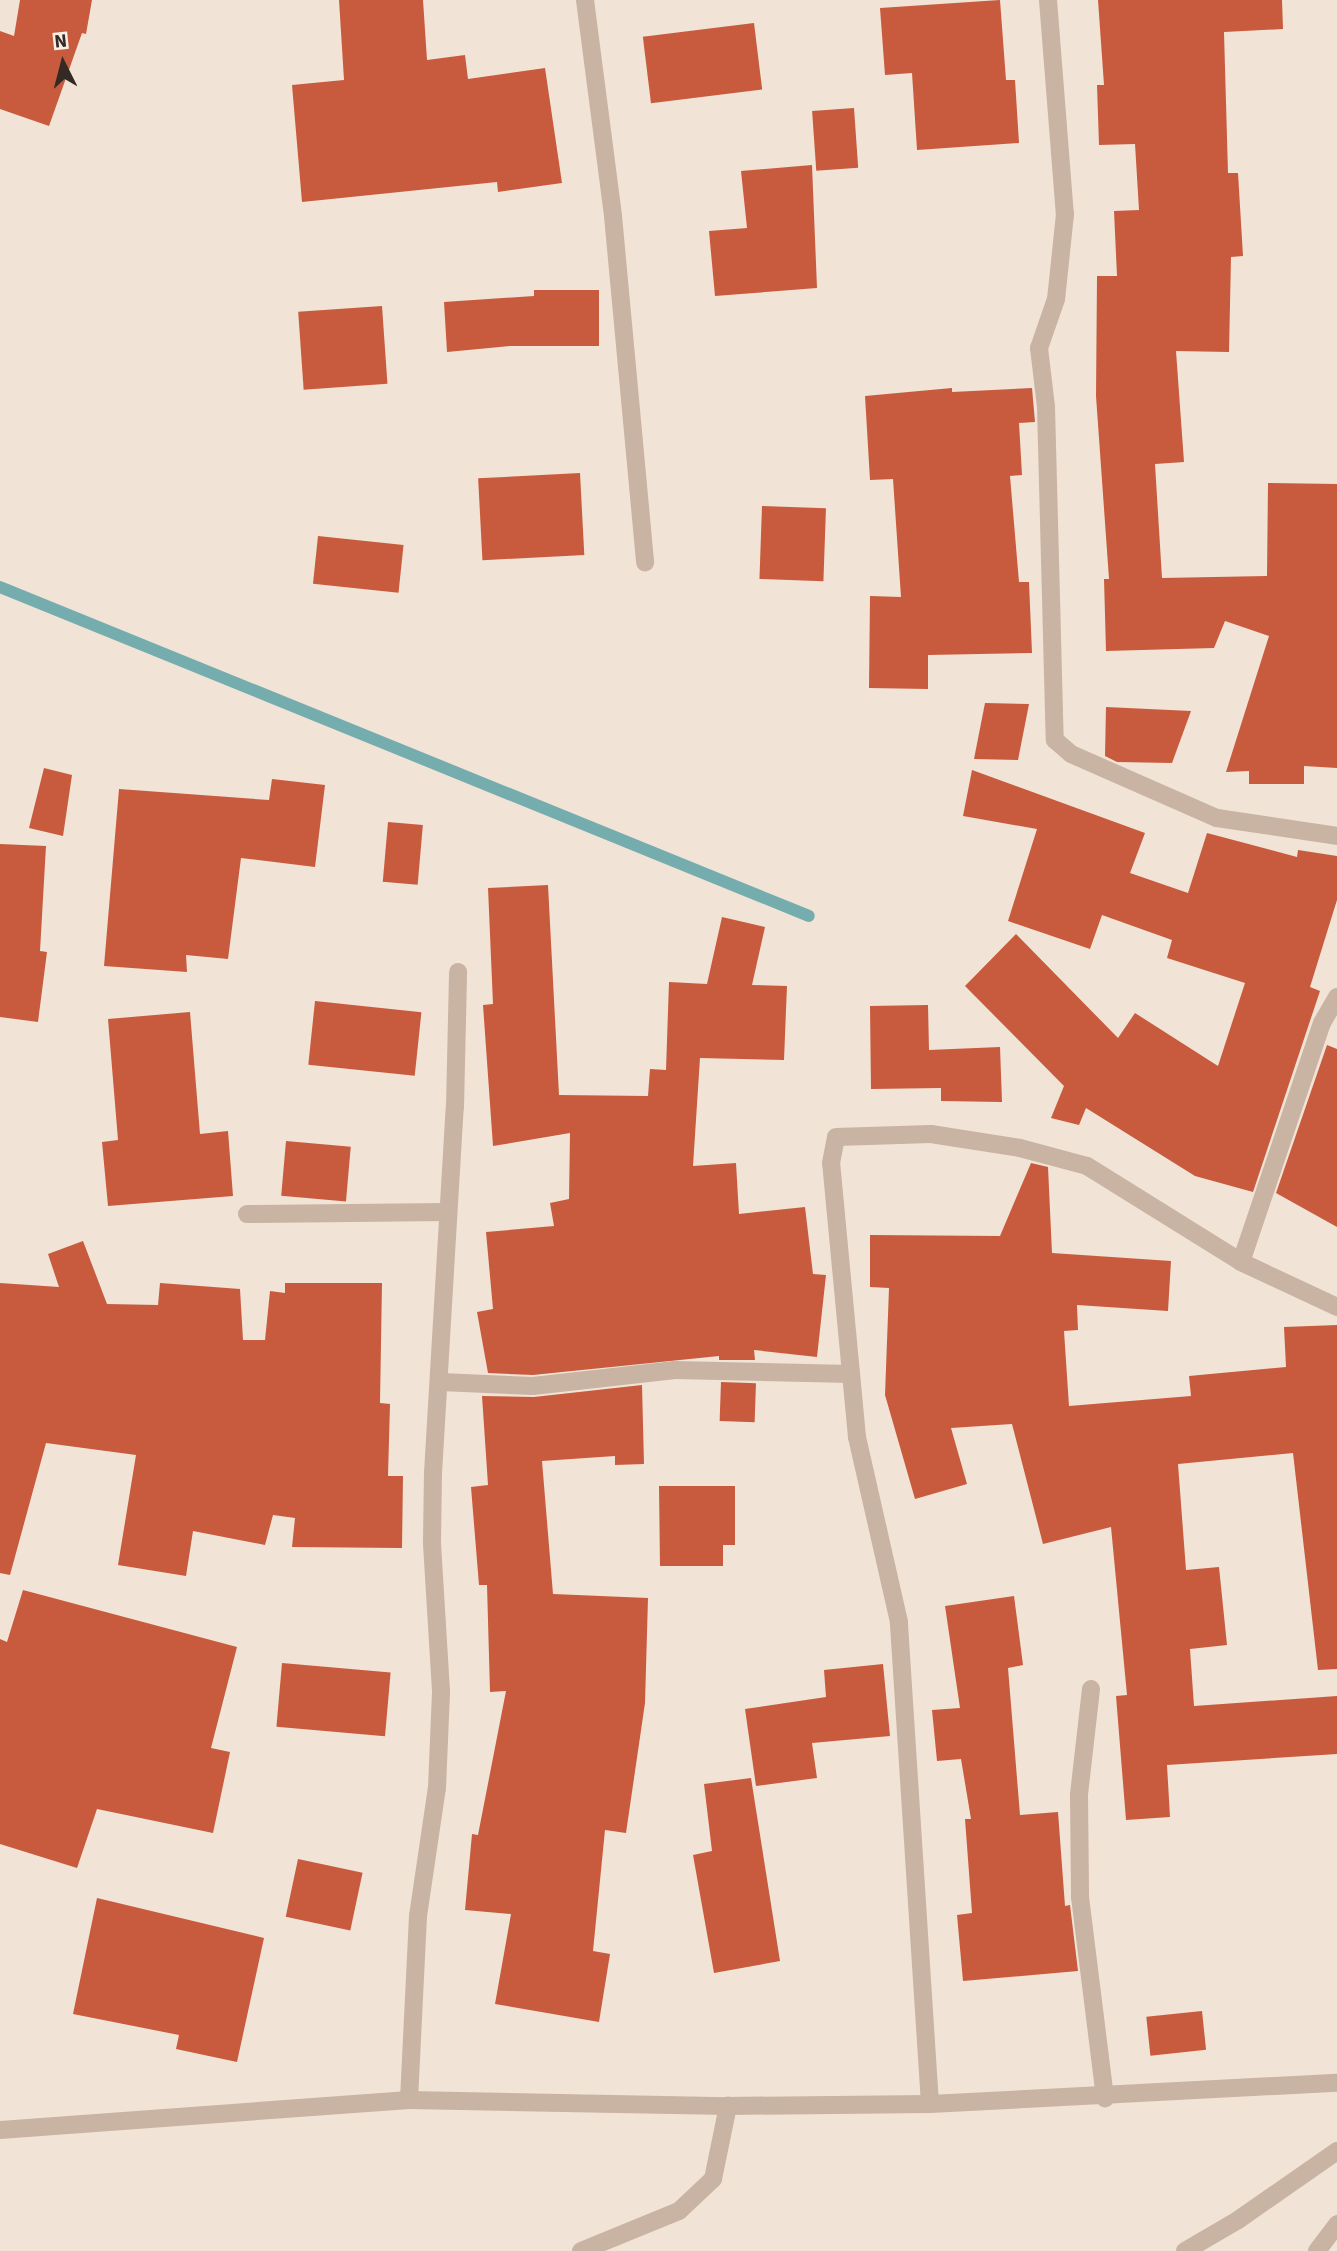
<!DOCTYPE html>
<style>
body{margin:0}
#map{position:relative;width:1337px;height:2251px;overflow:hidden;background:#f1e3d6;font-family:"Source Sans 3",sans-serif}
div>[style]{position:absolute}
.stream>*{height:12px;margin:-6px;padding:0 6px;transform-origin:6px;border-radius:6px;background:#75adae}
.building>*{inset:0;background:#c85b3d;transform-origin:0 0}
.minor>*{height:18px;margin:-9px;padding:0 9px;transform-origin:9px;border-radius:9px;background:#c9b3a2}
span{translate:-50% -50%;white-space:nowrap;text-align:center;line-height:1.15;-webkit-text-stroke:5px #f9eee2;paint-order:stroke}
.north{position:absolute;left:28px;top:28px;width:70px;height:70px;-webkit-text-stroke:5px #f9eee2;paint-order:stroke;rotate:354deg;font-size:19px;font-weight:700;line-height:28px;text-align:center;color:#332925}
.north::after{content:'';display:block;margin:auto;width:24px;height:32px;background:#332925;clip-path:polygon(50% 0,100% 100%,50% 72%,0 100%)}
</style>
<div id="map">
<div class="stream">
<div style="left:0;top:587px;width:873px;rotate:22.13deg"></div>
</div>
<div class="building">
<div style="clip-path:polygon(20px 0,92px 0,86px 34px,82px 33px,49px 126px,0 109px,0 31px,14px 36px)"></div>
<div style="clip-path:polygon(339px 0,423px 0,427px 60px,465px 55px,468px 79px,545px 68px,562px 183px,498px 192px,497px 182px,302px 202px,292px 85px,344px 80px)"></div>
<div style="clip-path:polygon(1000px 0,1006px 80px,1015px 80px,1019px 143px,917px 150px,912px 73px,885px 75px,880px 8px)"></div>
<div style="clip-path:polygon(1098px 0,1282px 0,1283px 29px,1224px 32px,1228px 173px,1238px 173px,1243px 256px,1231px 257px,1229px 352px,1176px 351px,1184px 462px,1155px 464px,1162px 578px,1267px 576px,1268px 483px,1337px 484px,1337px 768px,1304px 766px,1304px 784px,1249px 784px,1249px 771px,1226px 772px,1269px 636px,1225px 621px,1214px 648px,1106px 651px,1104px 579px,1109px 579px,1096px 396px,1097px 276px,1117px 276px,1114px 211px,1139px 210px,1135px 144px,1099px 145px,1097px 85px,1104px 85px)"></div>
<div style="left:754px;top:23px;width:67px;height:112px;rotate:83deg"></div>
<div style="left:854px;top:108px;width:60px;height:42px;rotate:86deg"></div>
<div style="clip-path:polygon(812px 165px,817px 288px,715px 296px,709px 231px,747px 228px,741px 171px)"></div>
<div style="clip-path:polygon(534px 290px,599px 290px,599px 346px,510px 346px,447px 352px,444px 302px,534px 296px)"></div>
<div style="left:382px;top:306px;width:78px;height:84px;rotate:86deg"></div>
<div style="clip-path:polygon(952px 388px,952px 392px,1032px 388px,1035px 422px,1019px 423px,1022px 475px,1010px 476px,1019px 582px,1029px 582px,1032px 653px,928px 655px,928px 689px,869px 688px,870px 596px,901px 597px,893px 479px,870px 480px,865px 396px)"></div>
<div style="left:580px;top:473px;width:82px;height:102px;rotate:87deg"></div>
<div style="left:762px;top:506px;width:64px;height:73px;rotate:2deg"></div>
<div style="left:318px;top:536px;width:86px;height:48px;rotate:6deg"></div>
<div style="clip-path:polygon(985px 703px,1029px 704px,1018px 760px,974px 759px)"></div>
<div style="clip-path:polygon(1106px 707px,1191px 711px,1172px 763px,1117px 762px,1105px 756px)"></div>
<div style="clip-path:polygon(44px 768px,72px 775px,63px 836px,29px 828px)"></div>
<div style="clip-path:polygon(972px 770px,1145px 833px,1130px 873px,1188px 893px,1207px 833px,1297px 857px,1298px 850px,1337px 856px,1337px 900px,1310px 987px,1320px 991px,1253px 1192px,1195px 1176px,1086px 1108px,1079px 1125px,1051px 1118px,1064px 1086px,965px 986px,1016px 934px,1118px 1038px,1135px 1013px,1218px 1066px,1245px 983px,1167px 958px,1172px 940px,1102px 915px,1090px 949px,1008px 921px,1037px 829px,963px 816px)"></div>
<div style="clip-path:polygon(272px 779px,325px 785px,315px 867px,241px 858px,228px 959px,186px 955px,187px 972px,104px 966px,119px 789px,269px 800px)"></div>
<div style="left:388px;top:822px;width:35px;height:60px;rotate:5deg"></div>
<div style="clip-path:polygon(0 844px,46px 846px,40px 951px,47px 952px,38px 1022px,0 1017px)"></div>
<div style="clip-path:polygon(548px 885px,559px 1095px,648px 1096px,650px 1069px,666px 1070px,669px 982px,707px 984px,722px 917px,765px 927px,752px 985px,787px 986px,784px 1060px,700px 1058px,693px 1166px,736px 1163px,739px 1214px,805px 1207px,813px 1274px,826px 1275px,817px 1357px,754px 1350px,755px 1360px,719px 1360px,719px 1356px,533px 1375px,488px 1373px,477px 1312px,493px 1309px,486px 1232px,554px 1226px,550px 1203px,569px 1199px,570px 1133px,493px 1146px,483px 1005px,493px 1004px,488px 888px)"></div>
<div style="left:315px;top:1001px;width:107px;height:64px;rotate:6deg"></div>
<div style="clip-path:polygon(928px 1005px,929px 1050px,1000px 1047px,1002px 1102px,941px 1101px,941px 1088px,871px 1089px,870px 1006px)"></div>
<div style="clip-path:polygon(190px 1012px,200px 1134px,228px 1131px,233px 1196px,108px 1206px,102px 1142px,118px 1140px,108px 1019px)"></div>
<div style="clip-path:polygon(1327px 1045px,1337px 1049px,1337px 1227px,1276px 1193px)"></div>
<div style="left:286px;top:1141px;width:65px;height:55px;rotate:5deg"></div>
<div style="clip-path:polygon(1031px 1163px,1048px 1167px,1052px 1253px,1171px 1261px,1168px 1311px,1077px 1305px,1078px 1330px,1064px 1331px,1069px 1406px,1191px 1396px,1189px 1376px,1286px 1367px,1284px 1327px,1337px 1325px,1337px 1669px,1318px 1670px,1293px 1453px,1178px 1464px,1186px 1570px,1219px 1567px,1227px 1645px,1190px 1649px,1194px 1706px,1337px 1696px,1337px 1754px,1167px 1765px,1170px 1817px,1126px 1820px,1116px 1696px,1127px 1695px,1111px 1527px,1043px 1544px,1012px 1424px,951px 1428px,967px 1484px,915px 1499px,885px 1395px,889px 1288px,870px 1287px,870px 1235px,1000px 1236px)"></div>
<div style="clip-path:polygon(83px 1241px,107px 1304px,158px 1305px,160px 1283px,240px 1289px,243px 1340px,265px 1340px,270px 1291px,285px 1293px,285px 1283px,382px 1283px,380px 1403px,390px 1404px,388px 1476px,403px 1476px,402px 1548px,292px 1547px,295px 1518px,273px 1515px,265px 1545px,193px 1531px,186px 1576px,118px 1565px,136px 1455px,46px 1443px,10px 1575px,0 1573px,0 1283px,59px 1287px,48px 1254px)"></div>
<div style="left:721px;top:1382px;width:35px;height:39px;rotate:2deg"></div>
<div style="clip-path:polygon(642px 1385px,644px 1464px,615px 1465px,615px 1456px,542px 1461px,553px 1594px,648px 1598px,645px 1703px,626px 1833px,605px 1830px,593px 1951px,610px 1954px,599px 2022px,495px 2004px,511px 1914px,465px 1910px,472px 1834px,478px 1835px,506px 1691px,490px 1692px,487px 1585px,479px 1585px,471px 1487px,488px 1485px,482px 1396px,534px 1397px)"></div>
<div style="clip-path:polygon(659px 1486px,735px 1486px,735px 1545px,723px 1545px,723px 1566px,660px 1566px)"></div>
<div style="clip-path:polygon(23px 1590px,237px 1647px,211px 1748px,230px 1752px,213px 1833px,97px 1809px,77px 1868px,0 1844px,0 1639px,7px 1642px)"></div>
<div style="clip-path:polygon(1014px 1596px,1023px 1665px,1008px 1668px,1020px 1815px,1058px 1812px,1065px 1906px,1070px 1905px,1078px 1971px,963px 1981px,957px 1915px,972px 1913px,965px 1819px,971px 1819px,961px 1759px,937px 1761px,932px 1710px,960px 1708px,945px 1606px)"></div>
<div style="left:282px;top:1663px;width:109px;height:64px;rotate:5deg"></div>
<div style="clip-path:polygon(883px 1664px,890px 1736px,812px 1743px,817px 1778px,756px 1786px,745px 1709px,826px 1697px,824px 1670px)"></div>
<div style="clip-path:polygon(751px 1778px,780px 1961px,714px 1973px,693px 1855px,712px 1851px,704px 1784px)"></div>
<div style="left:298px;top:1859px;width:66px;height:59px;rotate:12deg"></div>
<div style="clip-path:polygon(97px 1898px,264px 1938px,237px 2062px,176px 2049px,179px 2035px,73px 2014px)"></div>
<div style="left:1202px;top:2011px;width:39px;height:56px;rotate:84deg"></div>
</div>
<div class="minor">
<div style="left:585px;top:0;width:218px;rotate:82.6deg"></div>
<div style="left:613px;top:216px;width:348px;rotate:84.7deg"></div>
<div style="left:1048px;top:0;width:215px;rotate:85.5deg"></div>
<div style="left:1065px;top:214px;width:85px;rotate:96deg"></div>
<div style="left:1056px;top:299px;width:52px;rotate:109.1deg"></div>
<div style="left:1039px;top:348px;width:59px;rotate:83.2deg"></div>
<div style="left:1046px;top:407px;width:333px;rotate:88.5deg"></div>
<div style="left:1055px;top:740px;width:21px;rotate:41deg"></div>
<div style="left:1071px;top:754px;width:159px;rotate:23.7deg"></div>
<div style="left:1217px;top:818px;width:121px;rotate:8.5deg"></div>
<div style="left:247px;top:1214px;width:201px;rotate:-0.6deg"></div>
<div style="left:1241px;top:1262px;width:252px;rotate:-71.3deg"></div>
<div style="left:1322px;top:1023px;width:30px;rotate:-60deg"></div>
<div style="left:440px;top:1382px;width:93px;rotate:2.5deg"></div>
<div style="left:533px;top:1386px;width:143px;rotate:-6.4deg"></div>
<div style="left:675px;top:1370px;width:176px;rotate:1.3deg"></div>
<div style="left:1091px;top:1689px;width:107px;rotate:96.5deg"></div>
<div style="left:1079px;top:1795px;width:102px;rotate:89.4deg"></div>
<div style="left:1080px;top:1897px;width:203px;rotate:82.9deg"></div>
<div style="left:409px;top:2100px;width:184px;rotate:-87.2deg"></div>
<div style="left:418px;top:1916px;width:129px;rotate:-81.6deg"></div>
<div style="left:437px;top:1788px;width:97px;rotate:-87.6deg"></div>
<div style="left:441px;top:1691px;width:149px;rotate:-93.5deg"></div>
<div style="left:432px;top:1542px;width:69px;rotate:-89.2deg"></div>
<div style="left:433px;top:1473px;width:367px;rotate:-86.6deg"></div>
<div style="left:455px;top:1107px;width:135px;rotate:-88.7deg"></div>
<div style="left:930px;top:2104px;width:483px;rotate:-93.7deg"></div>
<div style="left:899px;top:1622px;width:190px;rotate:-102.8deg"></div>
<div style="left:857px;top:1437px;width:275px;rotate:-95.4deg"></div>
<div style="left:831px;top:1163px;width:26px;rotate:-79deg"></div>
<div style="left:836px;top:1137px;width:95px;rotate:-1.8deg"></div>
<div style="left:931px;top:1134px;width:90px;rotate:8.9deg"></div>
<div style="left:1020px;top:1148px;width:69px;rotate:15deg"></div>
<div style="left:1087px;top:1166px;width:181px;rotate:31.9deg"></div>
<div style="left:1241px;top:1262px;width:106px;rotate:25.1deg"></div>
<div style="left:0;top:2130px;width:410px;rotate:-4.2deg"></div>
<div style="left:409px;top:2100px;width:319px;rotate:1.1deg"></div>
<div style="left:728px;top:2106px;width:202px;rotate:-0.6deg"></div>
<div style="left:930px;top:2104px;width:408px;rotate:-3deg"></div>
<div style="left:581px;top:2251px;width:106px;rotate:-22.2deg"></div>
<div style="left:679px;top:2211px;width:47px;rotate:-43.3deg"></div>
<div style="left:713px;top:2179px;width:75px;rotate:-78.4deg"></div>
<div style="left:1185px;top:2251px;width:61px;rotate:-30.3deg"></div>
<div style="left:1238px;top:2220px;width:121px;rotate:-34.9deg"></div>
<div style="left:1317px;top:2251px;width:34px;rotate:-53deg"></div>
</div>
<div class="north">N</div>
</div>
